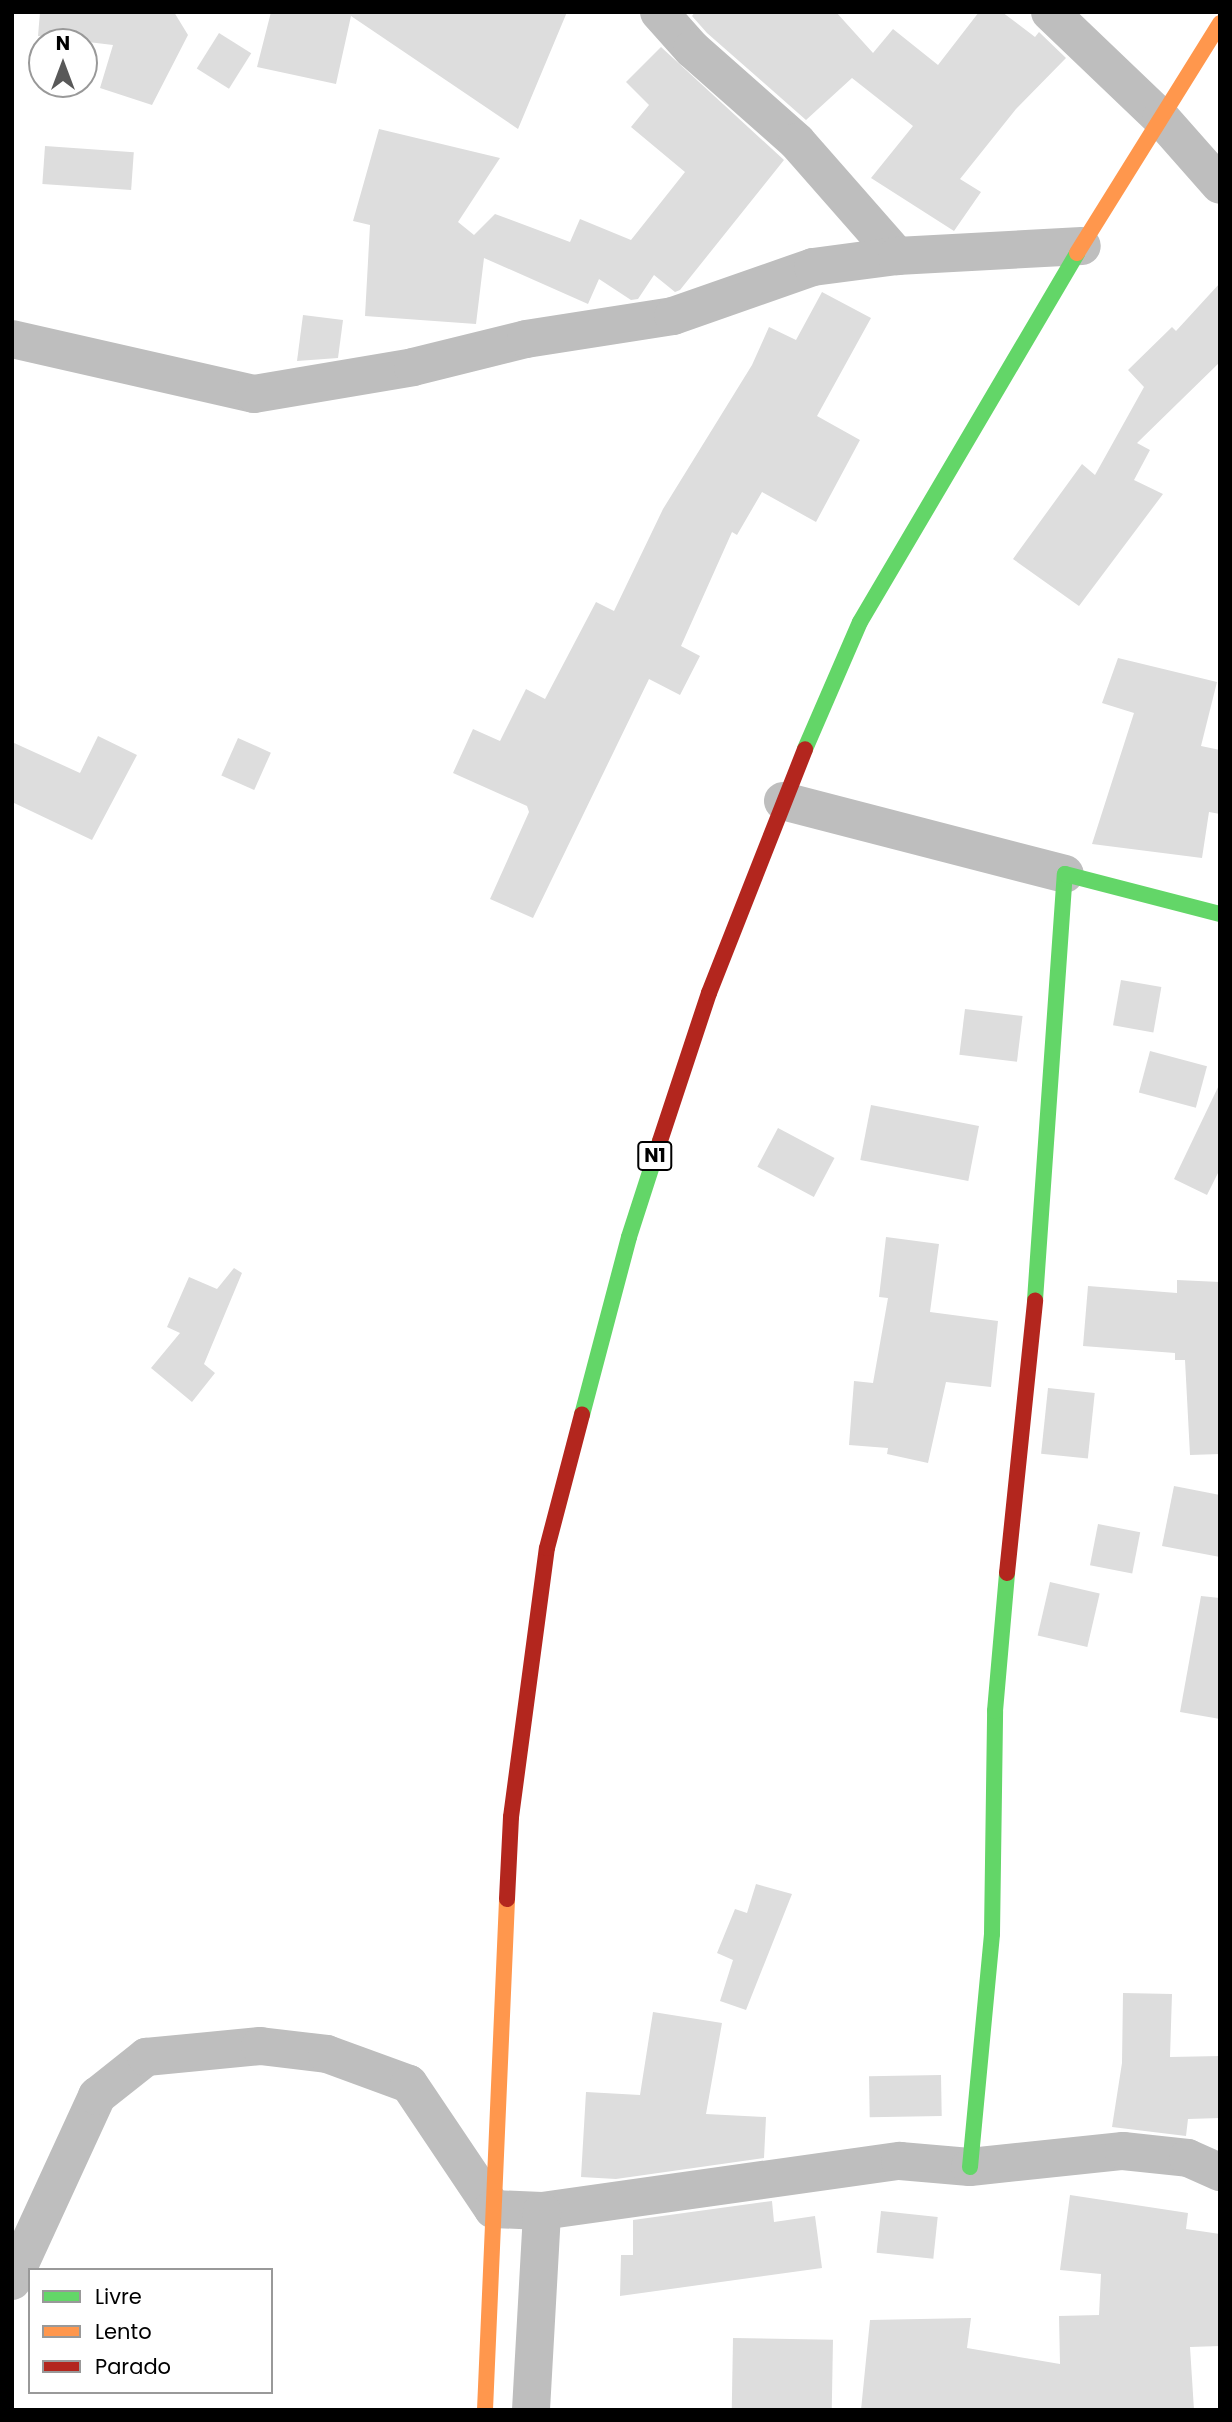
<!DOCTYPE html>
<style>
body{margin:0}
#map{position:relative;width:1232px;height:2422px;overflow:hidden;background:#fff;font-family:Poppins,sans-serif}
div>[style]{position:absolute}
.building>*{inset:0;background:#ddd;transform-origin:0 0}
.street>*{height:38px;margin:-19px;padding:0 19px;transform-origin:19px;border-radius:19px;background:#bebebe}
.fast>*{height:16px;margin:-8px;padding:0 8px;transform-origin:8px;border-radius:8px;background:#63d668}
.slow>*{height:16px;margin:-8px;padding:0 8px;transform-origin:8px;border-radius:8px;background:#ff974d}
.jam>*{height:16px;margin:-8px;padding:0 8px;transform-origin:8px;border-radius:8px;background:#b3261e}
span{translate:-50% -50%;white-space:nowrap;text-align:center;line-height:1.15;-webkit-text-stroke:6px #fff;paint-order:stroke}
.shield-label span{padding:2px 5px;background:#fff;border:2px solid;border-radius:5px;-webkit-text-stroke-width:0}
.shield-label{font-size:19px;color:#000;font-weight:700}
.frame{position:absolute;inset:0;border:14px solid #000;pointer-events:none}
.legend{position:absolute;left:28px;top:2268px;width:245px;height:126px;box-sizing:border-box;background:#fff;border:2px solid #999;margin:0;padding:9px 12px;list-style:none;font-size:21px;color:#000}
.legend li{display:flex;align-items:center;gap:14px;height:35px}
.legend b{width:35px;border:2px solid #999}
.north{position:absolute;left:28px;top:28px;width:70px;height:70px;box-sizing:border-box;background:#fff;border:2px solid #999;border-radius:50%;rotate:0deg;font-size:19px;font-weight:700;line-height:28px;text-align:center;color:#000}
.north::after{content:'';display:block;margin:auto;width:24px;height:32px;background:#595959;clip-path:polygon(50% 0,100% 100%,50% 72%,0 100%)}
</style>
<div id="map">
<div class="building">
<div style="clip-path:polygon(40px 12px,174px 12px,188px 35px,152px 105px,100px 88px,113px 45px,38px 36px)"></div>
<div style="clip-path:polygon(271px 12px,567px 12px,518px 129px,351px 16px,336px 84px,257px 67px)"></div>
<div style="clip-path:polygon(695px 12px,836px 12px,873px 53px,893px 29px,938px 65px,979px 12px,1002px 12px,1035px 37px,1039px 32px,1066px 58px,1016px 109px,960px 179px,981px 192px,954px 231px,871px 178px,913px 126px,852px 78px,806px 120px,707px 33px,692px 16px)"></div>
<div style="left:219px;top:33px;width:38px;height:42px;rotate:32deg"></div>
<div style="clip-path:polygon(661px 47px,784px 160px,680px 290px,675px 292px,654px 275px,638px 299px,631px 300px,599px 279px,588px 304px,484px 258px,476px 324px,365px 316px,370px 225px,353px 221px,379px 129px,500px 158px,458px 222px,474px 235px,495px 214px,570px 242px,580px 219px,631px 240px,685px 172px,631px 127px,649px 105px,626px 82px)"></div>
<div style="left:45px;top:146px;width:89px;height:38px;rotate:4deg"></div>
<div style="clip-path:polygon(1220px 283px,1220px 362px,1137px 443px,1150px 450px,1134px 480px,1163px 494px,1079px 606px,1013px 559px,1082px 464px,1095px 475px,1144px 387px,1128px 370px,1172px 327px,1176px 331px)"></div>
<div style="clip-path:polygon(822px 292px,871px 318px,817px 416px,860px 440px,816px 522px,762px 492px,737px 535px,732px 532px,681px 646px,700px 656px,680px 695px,649px 679px,533px 918px,490px 899px,529px 812px,527px 806px,453px 773px,473px 729px,500px 741px,526px 689px,545px 699px,596px 602px,614px 611px,663px 509px,752px 365px,769px 327px,796px 340px)"></div>
<div style="clip-path:polygon(303px 315px,343px 320px,338px 358px,297px 361px)"></div>
<div style="clip-path:polygon(1118px 658px,1217px 682px,1201px 746px,1220px 750px,1220px 814px,1209px 812px,1202px 858px,1092px 844px,1134px 713px,1102px 703px)"></div>
<div style="clip-path:polygon(98px 736px,137px 755px,92px 840px,12px 802px,12px 742px,80px 773px)"></div>
<div style="left:238px;top:738px;width:36px;height:41px;rotate:24deg"></div>
<div style="left:1121px;top:980px;width:41px;height:46px;rotate:10deg"></div>
<div style="left:965px;top:1009px;width:58px;height:46px;rotate:7deg"></div>
<div style="left:1150px;top:1051px;width:59px;height:43px;rotate:15deg"></div>
<div style="clip-path:polygon(1220px 1083px,1220px 1169px,1207px 1195px,1174px 1179px)"></div>
<div style="left:871px;top:1105px;width:110px;height:56px;rotate:11deg"></div>
<div style="left:778px;top:1128px;width:64px;height:44px;rotate:28deg"></div>
<div style="clip-path:polygon(886px 1237px,939px 1244px,930px 1312px,998px 1321px,991px 1387px,946px 1382px,928px 1463px,887px 1454px,888px 1448px,849px 1445px,854px 1381px,873px 1383px,888px 1298px,879px 1297px)"></div>
<div style="clip-path:polygon(234px 1268px,242px 1273px,204px 1364px,215px 1373px,192px 1402px,151px 1368px,180px 1333px,167px 1327px,189px 1277px,217px 1289px)"></div>
<div style="clip-path:polygon(1177px 1280px,1220px 1282px,1220px 1454px,1190px 1455px,1185px 1360px,1175px 1360px,1175px 1353px,1083px 1346px,1088px 1286px,1177px 1293px)"></div>
<div style="left:1048px;top:1388px;width:47px;height:66px;rotate:6deg"></div>
<div style="clip-path:polygon(1174px 1486px,1220px 1495px,1220px 1557px,1162px 1546px)"></div>
<div style="left:1098px;top:1524px;width:43px;height:42px;rotate:11deg"></div>
<div style="left:1050px;top:1582px;width:51px;height:55px;rotate:13deg"></div>
<div style="clip-path:polygon(1201px 1596px,1220px 1598px,1220px 1719px,1180px 1712px)"></div>
<div style="clip-path:polygon(756px 1884px,792px 1894px,746px 2010px,720px 2001px,733px 1960px,717px 1953px,735px 1909px,747px 1913px)"></div>
<div style="clip-path:polygon(1123px 1993px,1172px 1994px,1170px 2057px,1220px 2056px,1220px 2118px,1188px 2119px,1186px 2136px,1112px 2127px,1122px 2063px)"></div>
<div style="clip-path:polygon(653px 2012px,722px 2023px,706px 2114px,766px 2117px,764px 2158px,616px 2179px,581px 2177px,586px 2092px,640px 2095px)"></div>
<div style="left:941px;top:2075px;width:41px;height:72px;rotate:89deg"></div>
<div style="clip-path:polygon(1070px 2195px,1188px 2213px,1186px 2229px,1220px 2234px,1220px 2346px,1190px 2347px,1194px 2410px,861px 2410px,870px 2320px,971px 2318px,967px 2348px,1060px 2364px,1059px 2316px,1099px 2315px,1101px 2274px,1060px 2270px)"></div>
<div style="clip-path:polygon(772px 2201px,774px 2222px,815px 2216px,822px 2268px,620px 2296px,621px 2255px,633px 2255px,633px 2220px)"></div>
<div style="left:881px;top:2211px;width:57px;height:42px;rotate:6deg"></div>
<div style="left:733px;top:2338px;width:100px;height:72px;rotate:1deg"></div>
</div>
<div class="street">
<div style="left:659px;top:12px;width:50px;rotate:48.3deg"></div>
<div style="left:692px;top:49px;width:140px;rotate:41.5deg"></div>
<div style="left:797px;top:142px;width:152px;rotate:48.7deg"></div>
<div style="left:1050px;top:12px;width:153px;rotate:43.7deg"></div>
<div style="left:1161px;top:118px;width:89px;rotate:48.6deg"></div>
<div style="left:12px;top:339px;width:248px;rotate:12.8deg"></div>
<div style="left:254px;top:394px;width:161px;rotate:-9.6deg"></div>
<div style="left:413px;top:367px;width:116px;rotate:-13.9deg"></div>
<div style="left:526px;top:339px;width:149px;rotate:-8.9deg"></div>
<div style="left:673px;top:316px;width:148px;rotate:-19.3deg"></div>
<div style="left:813px;top:267px;width:85px;rotate:-7.5deg"></div>
<div style="left:897px;top:256px;width:185px;rotate:-3.1deg"></div>
<div style="left:783px;top:801px;width:291px;rotate:14.5deg"></div>
<div style="left:12px;top:2281px;width:204px;rotate:-65.3deg"></div>
<div style="left:97px;top:2096px;width:63px;rotate:-38.5deg"></div>
<div style="left:146px;top:2057px;width:115px;rotate:-5.5deg"></div>
<div style="left:260px;top:2046px;width:67px;rotate:6.8deg"></div>
<div style="left:327px;top:2054px;width:87px;rotate:20.1deg"></div>
<div style="left:409px;top:2084px;width:151px;rotate:56.1deg"></div>
<div style="left:493px;top:2209px;width:49px;rotate:2.3deg"></div>
<div style="left:542px;top:2211px;width:361px;rotate:-8deg"></div>
<div style="left:900px;top:2161px;width:70px;rotate:4.9deg"></div>
<div style="left:970px;top:2167px;width:154px;rotate:-6deg"></div>
<div style="left:1123px;top:2151px;width:65px;rotate:6.1deg"></div>
<div style="left:1188px;top:2158px;width:35px;rotate:24deg"></div>
<div style="left:531px;top:2410px;width:199px;rotate:-86.8deg"></div>
</div>
<div class="fast">
<div style="left:805px;top:749px;width:138px;rotate:-66.6deg"></div>
<div style="left:860px;top:622px;width:428px;rotate:-59.5deg"></div>
<div style="left:1035px;top:1300px;width:427px;rotate:-86deg"></div>
<div style="left:1065px;top:874px;width:160px;rotate:14.5deg"></div>
<div style="left:582px;top:1415px;width:184px;rotate:-75.2deg"></div>
<div style="left:629px;top:1237px;width:101px;rotate:-72.1deg"></div>
<div style="left:970px;top:2167px;width:234px;rotate:-84.6deg"></div>
<div style="left:992px;top:1934px;width:223px;rotate:-89.2deg"></div>
<div style="left:995px;top:1711px;width:139px;rotate:-85deg"></div>
</div>
<div class="slow">
<div style="left:1077px;top:253px;width:271px;rotate:-58.1deg"></div>
<div style="left:485px;top:2410px;width:511px;rotate:-87.53deg"></div>
</div>
<div class="jam">
<div style="left:660px;top:1141px;width:156px;rotate:-71.7deg"></div>
<div style="left:709px;top:993px;width:262px;rotate:-68.5deg"></div>
<div style="left:1007px;top:1573px;width:274px;rotate:-84.1deg"></div>
<div style="left:507px;top:1899px;width:82px;rotate:-87.2deg"></div>
<div style="left:511px;top:1817px;width:271px;rotate:-82.4deg"></div>
<div style="left:547px;top:1548px;width:138px;rotate:-75.3deg"></div>
</div>
<div class="shield-label">
<span style="left:655px;top:1156px">N1</span>
</div>
<div class="frame"></div>
<ul class="legend">
<li><b style="height:9px;background:#63d668"></b>Livre</li>
<li><b style="height:9px;background:#ff974d"></b>Lento</li>
<li><b style="height:9px;background:#b3261e"></b>Parado</li>
</ul>
<div class="north">N</div>
</div>
